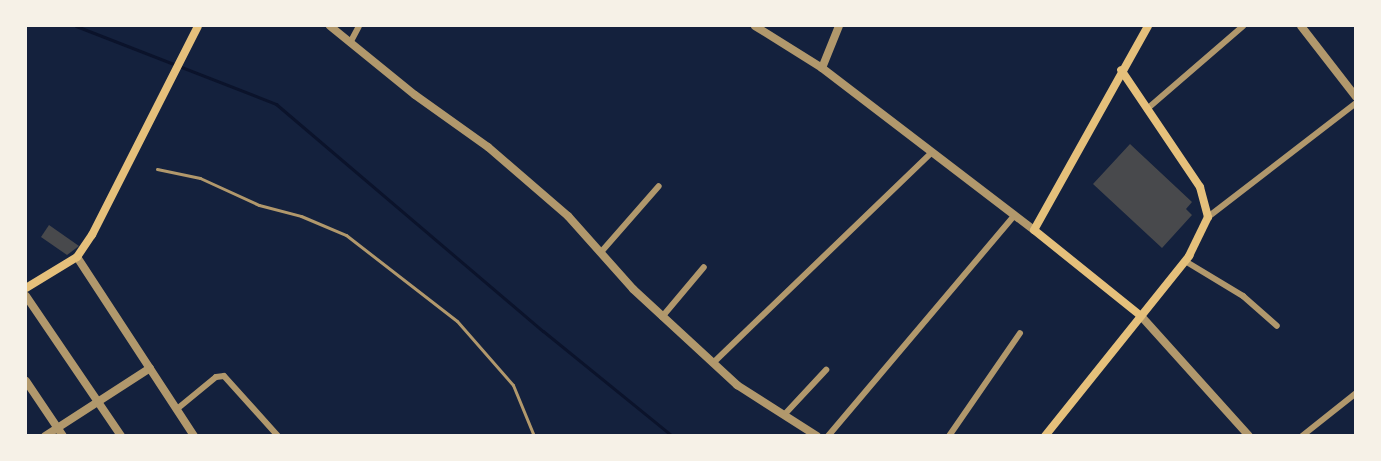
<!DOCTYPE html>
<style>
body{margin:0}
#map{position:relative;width:1381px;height:461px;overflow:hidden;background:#14213d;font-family:Helvetica,sans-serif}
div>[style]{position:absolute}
.stream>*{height:3px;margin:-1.5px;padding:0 1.5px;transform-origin:1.5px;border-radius:1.5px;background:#0b132b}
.building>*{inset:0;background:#48494c}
.service>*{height:3px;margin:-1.5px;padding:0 1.5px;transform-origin:1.5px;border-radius:1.5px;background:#b1986c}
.minor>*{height:6px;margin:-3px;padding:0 3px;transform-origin:3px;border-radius:3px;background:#b1986c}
.tertiary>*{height:8px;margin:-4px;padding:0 4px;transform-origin:4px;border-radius:4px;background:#b1986c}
.secondary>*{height:8px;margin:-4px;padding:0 4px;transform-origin:4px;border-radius:4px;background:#e5c07b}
span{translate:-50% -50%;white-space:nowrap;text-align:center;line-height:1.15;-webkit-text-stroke:6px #f6f1e7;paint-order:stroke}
.frame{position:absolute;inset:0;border:27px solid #f6f1e7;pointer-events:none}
</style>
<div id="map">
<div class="stream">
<div style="left:76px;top:26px;width:215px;rotate:21.3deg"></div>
<div style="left:276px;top:104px;width:350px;rotate:40.4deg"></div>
<div style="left:543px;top:331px;width:166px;rotate:39.1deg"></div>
</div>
<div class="building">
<div style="clip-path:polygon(1130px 144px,1192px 202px,1186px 209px,1192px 215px,1162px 248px,1093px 184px)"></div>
<div style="clip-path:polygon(49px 225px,79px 246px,67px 255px,41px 237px)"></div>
</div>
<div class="service">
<div style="left:157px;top:169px;width:44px;rotate:11.8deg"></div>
<div style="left:200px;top:178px;width:65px;rotate:24.6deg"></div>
<div style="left:259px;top:205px;width:43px;rotate:14.7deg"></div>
<div style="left:301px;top:216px;width:49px;rotate:22.9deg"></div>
<div style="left:346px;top:235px;width:140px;rotate:37.8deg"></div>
<div style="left:457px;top:321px;width:85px;rotate:48.8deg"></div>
<div style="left:513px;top:385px;width:55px;rotate:67.6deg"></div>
</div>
<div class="minor">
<div style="left:350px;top:43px;width:19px;rotate:-62deg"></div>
<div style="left:1147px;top:109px;width:127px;rotate:-40.8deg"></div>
<div style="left:1208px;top:217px;width:187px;rotate:-37.6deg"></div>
<div style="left:602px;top:251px;width:86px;rotate:-48.8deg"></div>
<div style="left:1185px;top:261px;width:68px;rotate:31.1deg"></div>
<div style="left:1243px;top:296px;width:45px;rotate:41.4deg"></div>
<div style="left:662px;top:317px;width:65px;rotate:-50deg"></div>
<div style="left:713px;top:363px;width:304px;rotate:-43.9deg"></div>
<div style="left:177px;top:409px;width:50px;rotate:-39.4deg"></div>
<div style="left:216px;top:377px;width:8px;rotate:-7deg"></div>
<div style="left:224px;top:376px;width:81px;rotate:48deg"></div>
<div style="left:784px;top:415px;width:62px;rotate:-47deg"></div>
<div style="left:828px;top:436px;width:289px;rotate:-49.8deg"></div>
<div style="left:949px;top:436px;width:125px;rotate:-55.4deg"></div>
<div style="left:1302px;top:436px;width:69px;rotate:-38.5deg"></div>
</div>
<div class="tertiary">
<div style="left:330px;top:26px;width:109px;rotate:39.1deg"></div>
<div style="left:415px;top:95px;width:90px;rotate:35.5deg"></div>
<div style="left:488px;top:147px;width:106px;rotate:40.8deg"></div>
<div style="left:568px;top:216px;width:98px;rotate:48.3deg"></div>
<div style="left:633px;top:289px;width:142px;rotate:42.7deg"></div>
<div style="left:737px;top:385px;width:95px;rotate:32.5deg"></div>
<div style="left:755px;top:26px;width:79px;rotate:32.1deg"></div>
<div style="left:822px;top:68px;width:267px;rotate:37.4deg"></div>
<div style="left:1301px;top:26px;width:90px;rotate:52.2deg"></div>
<div style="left:822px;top:68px;width:45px;rotate:-68deg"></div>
<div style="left:77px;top:257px;width:214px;rotate:56.8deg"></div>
<div style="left:26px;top:296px;width:169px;rotate:55.8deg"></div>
<div style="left:1141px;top:316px;width:161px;rotate:48deg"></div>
<div style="left:26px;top:381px;width:66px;rotate:56.1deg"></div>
<div style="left:45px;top:436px;width:125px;rotate:-32.9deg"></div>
</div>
<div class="secondary">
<div style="left:26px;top:288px;width:60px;rotate:-31.3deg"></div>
<div style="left:77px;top:257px;width:27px;rotate:-56deg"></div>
<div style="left:92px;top:235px;width:234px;rotate:-63.1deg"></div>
<div style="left:1141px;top:316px;width:137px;rotate:-141.2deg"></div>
<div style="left:1034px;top:230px;width:234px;rotate:-60.8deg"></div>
<div style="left:1045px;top:436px;width:231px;rotate:-51.3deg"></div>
<div style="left:1189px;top:256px;width:43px;rotate:-64deg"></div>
<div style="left:1208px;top:217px;width:31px;rotate:-105deg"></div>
<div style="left:1200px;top:187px;width:141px;rotate:-124deg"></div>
</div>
<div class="frame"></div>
</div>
